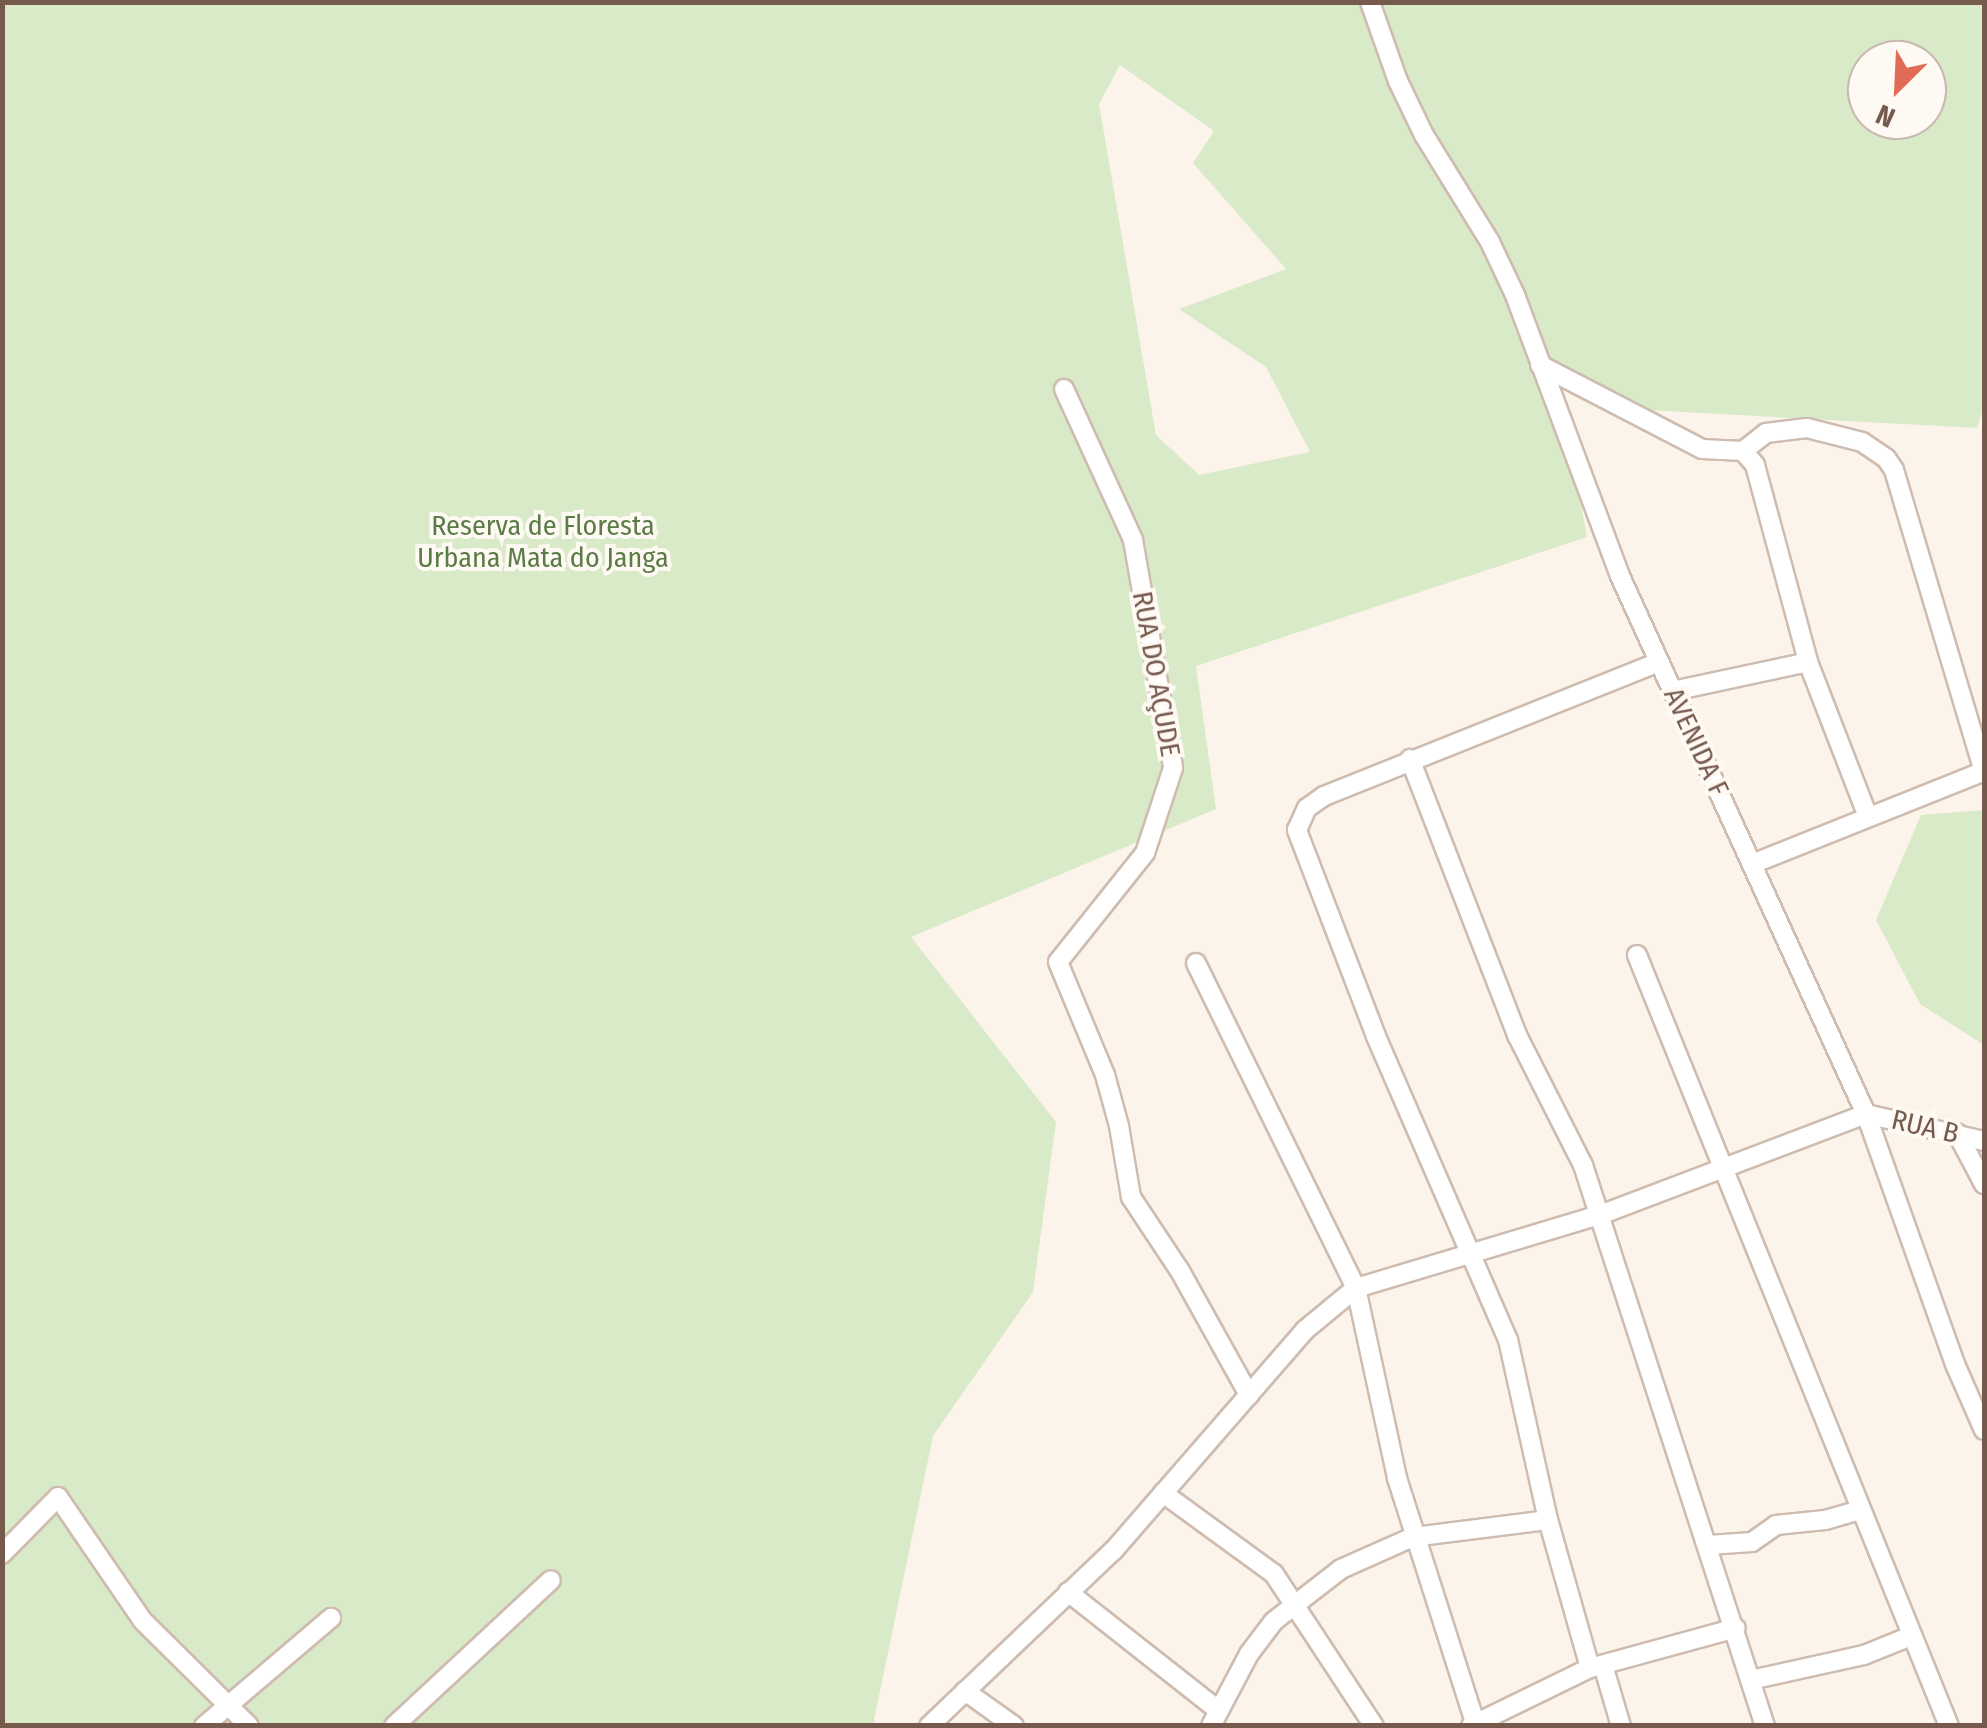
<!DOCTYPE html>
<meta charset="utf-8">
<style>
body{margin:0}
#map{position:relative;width:1987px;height:1728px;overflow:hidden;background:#fcf4eb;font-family:"Fira Sans Condensed",sans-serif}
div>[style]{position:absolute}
.green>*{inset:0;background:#d9eac9}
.roads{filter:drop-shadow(2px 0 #cebcb0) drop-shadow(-2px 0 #cebcb0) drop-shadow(0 2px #cebcb0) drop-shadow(0 -2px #cebcb0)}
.minor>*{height:18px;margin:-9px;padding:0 9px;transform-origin:9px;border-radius:9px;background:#fff}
span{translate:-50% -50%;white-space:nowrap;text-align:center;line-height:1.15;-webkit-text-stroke:8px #fef9f2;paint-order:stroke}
.park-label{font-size:28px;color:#5a7c46}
.street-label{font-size:28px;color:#775a4e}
.frame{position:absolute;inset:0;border:5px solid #775a4e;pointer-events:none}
.north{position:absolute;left:1847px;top:40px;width:100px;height:100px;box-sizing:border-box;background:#fef9f2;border:2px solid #c8b9b0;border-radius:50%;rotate:204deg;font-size:28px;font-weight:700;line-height:40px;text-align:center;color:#775a4e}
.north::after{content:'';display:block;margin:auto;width:35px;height:45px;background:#e06b56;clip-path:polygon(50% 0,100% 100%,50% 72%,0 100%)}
</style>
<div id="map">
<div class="green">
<div style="clip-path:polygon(evenodd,3px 3px,1984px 3px,1984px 406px,1977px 428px,1609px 408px,1557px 373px,1587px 537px,1196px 666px,1216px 809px,911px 937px,1056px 1122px,1033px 1292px,933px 1436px,873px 1725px,3px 1726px,3px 3px,1867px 60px,1927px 60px,1927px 120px,1867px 120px,1867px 60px,3px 3px,1120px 65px,1214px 131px,1193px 163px,1286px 269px,1179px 309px,1266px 367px,1310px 452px,1199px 475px,1156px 435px,1099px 104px,1120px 65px)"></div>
<div style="clip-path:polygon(1984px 810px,1984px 1045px,1920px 1004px,1876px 920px,1921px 815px)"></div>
</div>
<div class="roads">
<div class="minor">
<div style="left:1370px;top:2px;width:84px;rotate:70.5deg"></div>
<div style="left:1398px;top:81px;width:60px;rotate:64.3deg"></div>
<div style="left:1424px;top:135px;width:126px;rotate:58.3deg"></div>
<div style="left:1490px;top:242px;width:59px;rotate:64.7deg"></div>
<div style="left:1515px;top:295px;width:300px;rotate:69.5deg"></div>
<div style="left:1620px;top:576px;width:592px;rotate:65.43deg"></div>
<div style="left:1866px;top:1114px;width:265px;rotate:70.4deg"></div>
<div style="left:1955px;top:1364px;width:72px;rotate:66.3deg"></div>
<div style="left:1540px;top:365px;width:182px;rotate:27.4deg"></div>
<div style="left:1702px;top:449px;width:41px;rotate:2.8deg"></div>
<div style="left:1743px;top:451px;width:18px;rotate:49deg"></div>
<div style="left:1755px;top:465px;width:204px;rotate:74.9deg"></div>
<div style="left:1808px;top:662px;width:166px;rotate:68.8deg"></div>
<div style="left:1064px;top:389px;width:166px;rotate:65.4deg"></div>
<div style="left:1133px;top:540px;width:231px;rotate:80deg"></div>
<div style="left:1173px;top:768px;width:89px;rotate:108.2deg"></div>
<div style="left:1145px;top:853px;width:139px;rotate:128.6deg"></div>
<div style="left:1058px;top:962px;width:122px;rotate:67.4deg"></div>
<div style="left:1105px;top:1075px;width:53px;rotate:74.6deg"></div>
<div style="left:1119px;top:1126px;width:72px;rotate:80.4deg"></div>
<div style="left:1131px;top:1197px;width:89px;rotate:56.5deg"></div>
<div style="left:1180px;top:1271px;width:142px;rotate:60.9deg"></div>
<div style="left:1743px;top:451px;width:29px;rotate:-38deg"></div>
<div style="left:1766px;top:433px;width:41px;rotate:-7deg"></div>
<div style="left:1807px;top:428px;width:57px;rotate:14.3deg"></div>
<div style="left:1862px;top:442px;width:29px;rotate:34deg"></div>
<div style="left:1886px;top:458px;width:14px;rotate:56deg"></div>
<div style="left:1894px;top:470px;width:314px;rotate:73.4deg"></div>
<div style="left:1673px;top:691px;width:138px;rotate:-12.1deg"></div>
<div style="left:1410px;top:759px;width:296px;rotate:68.8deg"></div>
<div style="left:1517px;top:1035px;width:146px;rotate:63.1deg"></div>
<div style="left:1583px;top:1165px;width:590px;rotate:72.03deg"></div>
<div style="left:1752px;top:864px;width:250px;rotate:-21.8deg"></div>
<div style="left:1637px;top:955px;width:832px;rotate:67.97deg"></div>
<div style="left:1196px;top:963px;width:362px;rotate:63.8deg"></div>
<div style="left:1356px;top:1288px;width:194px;rotate:77.8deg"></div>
<div style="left:1397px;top:1478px;width:257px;rotate:72.3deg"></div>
<div style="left:1866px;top:1114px;width:121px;rotate:12.9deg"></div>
<div style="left:1957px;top:1133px;width:58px;rotate:62.1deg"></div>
<div style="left:1163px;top:1493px;width:137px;rotate:36.1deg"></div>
<div style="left:1274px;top:1574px;width:182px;rotate:56.7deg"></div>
<div style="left:1709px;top:1545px;width:43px;rotate:-4deg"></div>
<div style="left:1752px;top:1542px;width:29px;rotate:-35deg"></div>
<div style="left:1776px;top:1525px;width:49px;rotate:-5.8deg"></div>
<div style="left:1825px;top:1520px;width:35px;rotate:-16deg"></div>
<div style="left:2px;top:1554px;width:80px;rotate:-45.5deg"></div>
<div style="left:58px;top:1497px;width:150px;rotate:55.6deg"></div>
<div style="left:143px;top:1621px;width:149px;rotate:44.7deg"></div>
<div style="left:1068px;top:1592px;width:191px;rotate:38.2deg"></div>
<div style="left:1603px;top:1665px;width:64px;rotate:73.6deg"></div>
<div style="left:1590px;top:1668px;width:154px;rotate:-105.8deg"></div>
<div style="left:1548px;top:1520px;width:184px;rotate:-102.5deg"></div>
<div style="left:1508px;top:1340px;width:331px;rotate:-113.5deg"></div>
<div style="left:1376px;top:1036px;width:221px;rotate:-111deg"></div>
<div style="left:1297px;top:830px;width:24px;rotate:-66deg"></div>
<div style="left:1307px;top:808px;width:21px;rotate:-35deg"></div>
<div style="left:1324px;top:796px;width:361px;rotate:-21.8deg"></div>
<div style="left:1751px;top:1680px;width:116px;rotate:-12.5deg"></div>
<div style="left:1864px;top:1655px;width:51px;rotate:-22deg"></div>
<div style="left:965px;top:1691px;width:60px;rotate:35.5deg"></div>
<div style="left:204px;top:1726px;width:167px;rotate:-40.4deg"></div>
<div style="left:394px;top:1726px;width:214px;rotate:-42.9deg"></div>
<div style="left:929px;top:1726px;width:254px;rotate:-43.6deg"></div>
<div style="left:1113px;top:1551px;width:293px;rotate:-49deg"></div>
<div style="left:1305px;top:1330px;width:66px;rotate:-39.5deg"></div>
<div style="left:1356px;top:1288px;width:255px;rotate:-16.7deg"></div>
<div style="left:1600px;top:1215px;width:285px;rotate:-20.8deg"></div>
<div style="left:1211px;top:1726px;width:81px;rotate:-62.2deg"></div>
<div style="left:1249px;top:1654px;width:41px;rotate:-52.9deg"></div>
<div style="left:1274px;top:1621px;width:85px;rotate:-37.8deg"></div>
<div style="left:1341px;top:1569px;width:79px;rotate:-24deg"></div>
<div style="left:1413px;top:1537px;width:136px;rotate:-7.2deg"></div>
<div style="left:1471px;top:1726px;width:132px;rotate:-26deg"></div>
<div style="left:1590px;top:1668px;width:151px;rotate:-15.3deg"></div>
</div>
</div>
<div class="park-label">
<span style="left:543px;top:542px">Reserva de Floresta<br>Urbana Mata do Janga</span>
</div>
<div class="street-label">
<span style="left:1156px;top:674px;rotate:80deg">RUA DO AÇUDE</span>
<span style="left:1696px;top:742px;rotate:65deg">AVENIDA F</span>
<span style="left:1925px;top:1127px;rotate:13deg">RUA B</span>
</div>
<div class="frame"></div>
<div class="north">N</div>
</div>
